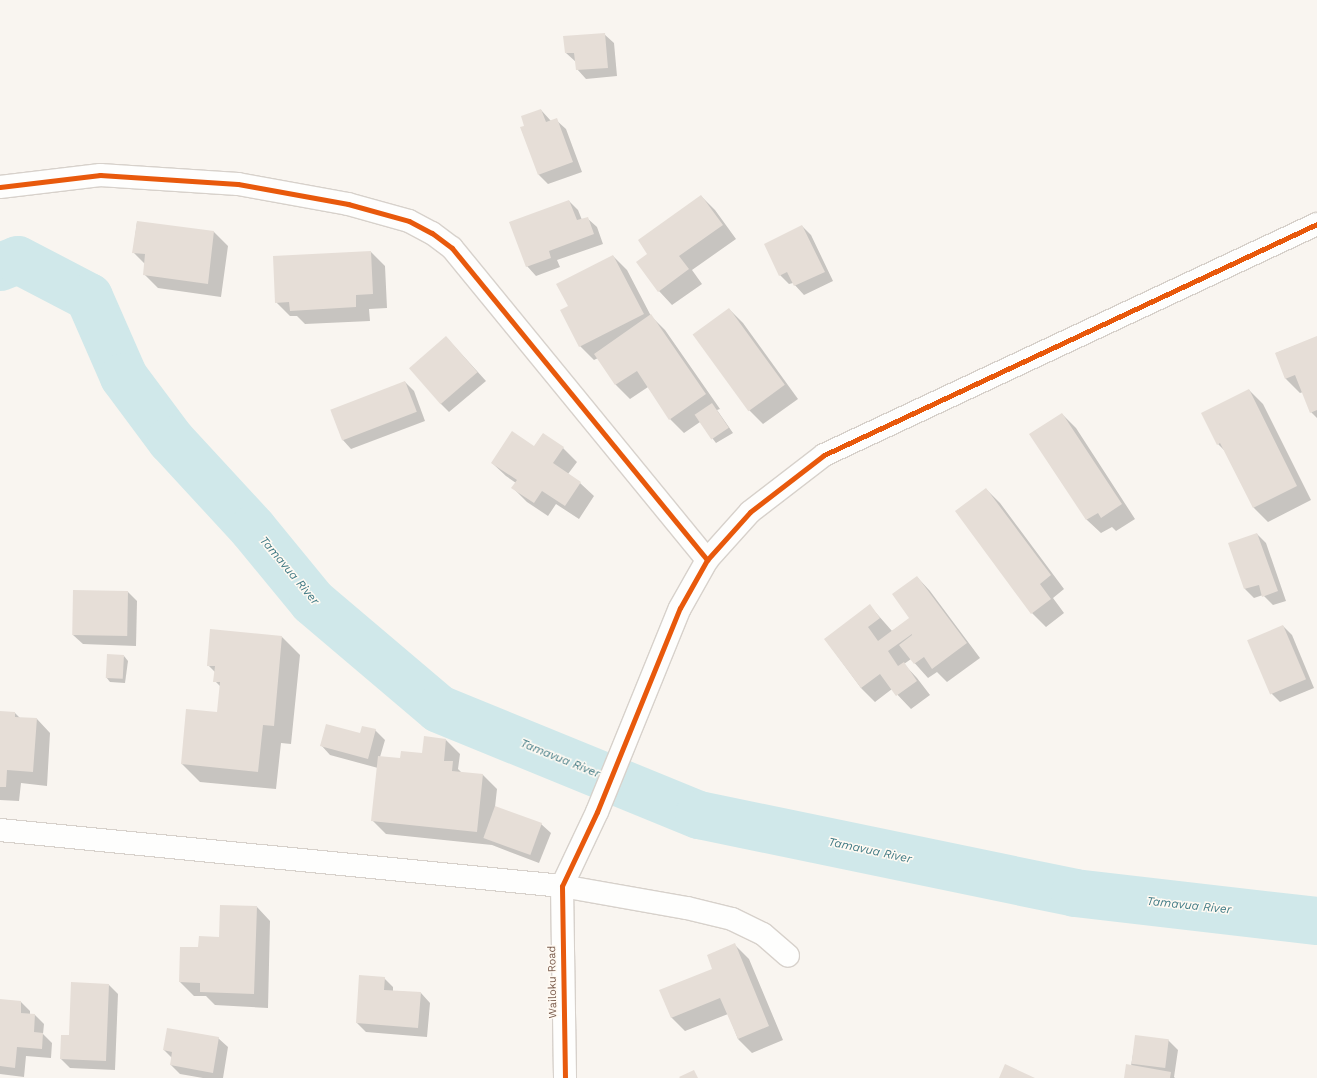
<!DOCTYPE html>
<style>
body{margin:0}
#map{position:relative;width:1317px;height:1078px;overflow:hidden;background:#f9f5f0;font-family:"Work Sans",sans-serif}
div>[style]{position:absolute}
.shadow>*{inset:0;background:#0003}
.river>*{height:48px;margin:-24px;padding:0 24px;transform-origin:24px;border-radius:24px;background:#d0e8ea}
.building>*{inset:0;background:#e6ded7;transform-origin:0 0}
.roads{filter:drop-shadow(1px 0 #d7d1cb) drop-shadow(-1px 0 #d7d1cb) drop-shadow(0 1px #d7d1cb) drop-shadow(0 -1px #d7d1cb)}
.minor>*{height:22px;margin:-11px;padding:0 11px;transform-origin:11px;border-radius:11px;background:#fefefd}
.tertiary>*{height:22px;margin:-11px;padding:0 11px;transform-origin:11px;border-radius:11px;background:#fefefd}
.cycleway>*{height:5px;margin:-2.5px;padding:0 2.5px;transform-origin:2.5px;border-radius:2.5px;background:#e8590c}
span{translate:-50% -50%;white-space:nowrap;text-align:center;line-height:1.15;-webkit-text-stroke:3px #fffaf3;paint-order:stroke}
.street-label{font-size:11px;color:#7a5c4d}
.water-label{font-size:12px;color:#437c86;font-style:italic}
</style>
<div id="map">
<div class="shadow">
<div style="clip-path:polygon(604px 34px,614px 43px,617px 76px,586px 79px,577px 69px,576px 62px,566px 53px)"></div>
<div style="clip-path:polygon(541px 110px,551px 121px,556px 120px,566px 129px,582px 172px,548px 184px,539px 175px,521px 128px,526px 126px)"></div>
<div style="clip-path:polygon(701px 196px,715px 210px,736px 239px,692px 270px,702px 284px,672px 305px,659px 291px,649px 254px)"></div>
<div style="clip-path:polygon(569px 201px,578px 210px,582px 220px,587px 218px,597px 227px,603px 244px,557px 260px,560px 267px,536px 276px,527px 266px)"></div>
<div style="clip-path:polygon(137px 222px,214px 232px,228px 246px,221px 297px,158px 288px,144px 274px,145px 264px,133px 252px)"></div>
<div style="clip-path:polygon(802px 226px,811px 235px,833px 281px,804px 295px,793px 283px,789px 284px,780px 275px)"></div>
<div style="clip-path:polygon(371px 252px,385px 266px,387px 308px,369px 309px,370px 321px,305px 324px,297px 316px,290px 316px,276px 302px)"></div>
<div style="clip-path:polygon(613px 256px,627px 270px,651px 316px,665px 330px,720px 409px,717px 410px,733px 433px,716px 443px,700px 422px,684px 433px,670px 419px,648px 387px,630px 399px,616px 385px,598px 358px,594px 360px,580px 346px,570px 307px)"></div>
<div style="clip-path:polygon(729px 309px,743px 323px,798px 399px,763px 424px,749px 410px)"></div>
<div style="clip-path:polygon(446px 337px,486px 381px,449px 412px,440px 403px)"></div>
<div style="clip-path:polygon(1317px 337px,1317px 418px,1311px 412px,1303px 392px,1300px 393px,1286px 379px,1276px 353px)"></div>
<div style="clip-path:polygon(405px 382px,414px 391px,425px 421px,351px 449px,342px 439px)"></div>
<div style="clip-path:polygon(1249px 390px,1263px 404px,1311px 500px,1268px 522px,1254px 508px,1225px 451px,1218px 444px)"></div>
<div style="clip-path:polygon(1062px 414px,1076px 428px,1135px 519px,1116px 531px,1112px 527px,1101px 533px,1087px 520px,1031px 434px)"></div>
<div style="clip-path:polygon(543px 434px,563px 448px,577px 462px,568px 474px,580px 483px,594px 496px,579px 519px,556px 504px,548px 516px,527px 502px,513px 488px,516px 483px,506px 476px,492px 463px,534px 447px)"></div>
<div style="clip-path:polygon(986px 489px,1000px 503px,1064px 589px,1053px 598px,1064px 613px,1046px 627px,1032px 613px)"></div>
<div style="clip-path:polygon(1257px 534px,1266px 543px,1286px 601px,1273px 605px,1263px 595px,1254px 598px,1245px 589px)"></div>
<div style="clip-path:polygon(917px 577px,930px 591px,980px 658px,947px 682px,937px 672px,928px 678px,911px 659px,904px 664px,917px 678px,930px 695px,911px 709px,892px 689px,875px 702px,861px 688px,825px 639px,870px 606px,892px 631px,911px 618px)"></div>
<div style="clip-path:polygon(128px 592px,137px 601px,136px 646px,83px 644px,73px 635px)"></div>
<div style="clip-path:polygon(1283px 626px,1292px 635px,1314px 688px,1280px 702px,1271px 693px)"></div>
<div style="clip-path:polygon(282px 637px,300px 655px,291px 744px,281px 743px,276px 789px,200px 782px,182px 764px,218px 713px,221px 687px,215px 681px,215px 672px,208px 665px)"></div>
<div style="clip-path:polygon(124px 656px,128px 661px,125px 683px,110px 682px,106px 677px)"></div>
<div style="clip-path:polygon(0 712px,15px 713px,20px 718px,37px 719px,50px 733px,47px 786px,21px 783px,19px 801px,0 800px)"></div>
<div style="clip-path:polygon(375px 730px,385px 740px,380px 757px,401px 759px,423px 754px,446px 740px,460px 754px,458px 769px,462px 773px,483px 775px,497px 789px,495px 807px,541px 824px,551px 833px,539px 863px,492px 845px,386px 834px,372px 820px,378px 768px,330px 755px,321px 745px)"></div>
<div style="clip-path:polygon(257px 907px,270px 921px,268px 1008px,215px 1005px,206px 996px,194px 996px,180px 982px,199px 948px,220px 938px)"></div>
<div style="clip-path:polygon(735px 945px,749px 959px,783px 1040px,752px 1053px,738px 1039px,728px 1014px,685px 1031px,671px 1017px)"></div>
<div style="clip-path:polygon(384px 978px,393px 987px,393px 991px,421px 993px,430px 1003px,427px 1037px,366px 1032px,357px 1023px)"></div>
<div style="clip-path:polygon(109px 985px,118px 994px,115px 1070px,70px 1068px,61px 1059px,70px 1036px)"></div>
<div style="clip-path:polygon(0 1000px,21px 1002px,30px 1011px,30px 1015px,35px 1015px,44px 1024px,43px 1034px,52px 1043px,51px 1058px,26px 1056px,24px 1077px,0 1074px)"></div>
<div style="clip-path:polygon(1136px 1036px,1168px 1040px,1178px 1050px,1174px 1077px,1175px 1078px,1125px 1078px,1131px 1066px)"></div>
<div style="clip-path:polygon(218px 1038px,228px 1047px,223px 1078px,203px 1078px,180px 1074px,171px 1065px,172px 1058px,164px 1050px)"></div>
</div>
<div class="river">
<div style="left:0;top:267px;width:19px;rotate:-21deg"></div>
<div style="left:18px;top:260px;width:80px;rotate:27.5deg"></div>
<div style="left:89px;top:297px;width:87px;rotate:66.4deg"></div>
<div style="left:124px;top:377px;width:79px;rotate:53.3deg"></div>
<div style="left:171px;top:440px;width:121px;rotate:47.3deg"></div>
<div style="left:253px;top:529px;width:94px;rotate:50.6deg"></div>
<div style="left:313px;top:602px;width:165px;rotate:40.3deg"></div>
<div style="left:439px;top:709px;width:281px;rotate:22.2deg"></div>
<div style="left:699px;top:815px;width:384px;rotate:11.7deg"></div>
<div style="left:1075px;top:893px;width:244px;rotate:6.6deg"></div>
</div>
<div class="building">
<div style="clip-path:polygon(605px 33px,608px 68px,576px 70px,574px 53px,565px 53px,563px 36px)"></div>
<div style="clip-path:polygon(541px 109px,546px 122px,557px 118px,573px 162px,538px 175px,520px 127px,524px 126px,521px 116px)"></div>
<div style="clip-path:polygon(701px 195px,723px 225px,679px 256px,689px 269px,658px 292px,636px 262px,647px 254px,638px 240px)"></div>
<div style="clip-path:polygon(569px 200px,577px 220px,588px 217px,594px 234px,549px 251px,551px 258px,526px 267px,509px 222px)"></div>
<div style="clip-path:polygon(137px 221px,214px 231px,208px 284px,143px 275px,145px 254px,132px 253px)"></div>
<div style="clip-path:polygon(802px 225px,825px 272px,794px 286px,787px 272px,779px 276px,764px 244px)"></div>
<div style="clip-path:polygon(371px 251px,373px 294px,356px 295px,356px 307px,290px 311px,289px 302px,275px 303px,273px 256px)"></div>
<div style="clip-path:polygon(613px 255px,644px 314px,579px 347px,560px 310px,568px 306px,556px 284px)"></div>
<div style="left:729px;top:308px;width:95px;height:45px;rotate:54deg"></div>
<div style="clip-path:polygon(651px 314px,706px 394px,669px 420px,637px 371px,615px 385px,594px 354px)"></div>
<div style="left:446px;top:336px;width:48px;height:49px;rotate:49deg"></div>
<div style="clip-path:polygon(1317px 336px,1317px 410px,1310px 413px,1295px 375px,1285px 379px,1275px 353px)"></div>
<div style="left:405px;top:381px;width:33px;height:80px;rotate:69deg"></div>
<div style="clip-path:polygon(1249px 389px,1297px 486px,1253px 508px,1220px 443px,1217px 445px,1201px 413px)"></div>
<div style="left:712px;top:403px;width:30px;height:21px;rotate:56deg"></div>
<div style="clip-path:polygon(1062px 413px,1122px 504px,1101px 518px,1098px 513px,1086px 520px,1029px 434px)"></div>
<div style="clip-path:polygon(512px 431px,534px 446px,543px 433px,564px 447px,553px 463px,581px 482px,565px 506px,542px 491px,534px 503px,511px 488px,517px 480px,491px 463px)"></div>
<div style="clip-path:polygon(986px 488px,1051px 575px,1040px 584px,1051px 599px,1031px 614px,955px 511px)"></div>
<div style="clip-path:polygon(1257px 533px,1278px 591px,1262px 597px,1259px 585px,1244px 589px,1228px 543px)"></div>
<div style="clip-path:polygon(917px 576px,967px 643px,932px 669px,924px 657px,914px 664px,899px 645px,912px 635px,912px 634px,888px 651px,898px 666px,904px 662px,917px 681px,896px 696px,880px 674px,861px 688px,824px 639px,870px 604px,880px 618px,868px 627px,878px 641px,909px 618px,892px 594px)"></div>
<div style="left:73px;top:590px;width:55px;height:45px;rotate:1deg"></div>
<div style="left:1283px;top:625px;width:59px;height:39px;rotate:67deg"></div>
<div style="clip-path:polygon(210px 629px,282px 636px,274px 726px,263px 725px,258px 772px,181px 764px,186px 709px,217px 712px,220px 682px,213px 682px,215px 666px,207px 666px)"></div>
<div style="left:107px;top:654px;width:17px;height:24px;rotate:3deg"></div>
<div style="clip-path:polygon(0 711px,15px 712px,15px 717px,37px 718px,33px 772px,7px 770px,6px 787px,0 787px)"></div>
<div style="clip-path:polygon(326px 724px,360px 733px,362px 726px,376px 729px,368px 759px,320px 746px)"></div>
<div style="clip-path:polygon(424px 736px,446px 739px,444px 761px,453px 761px,452px 771px,483px 774px,477px 832px,371px 821px,378px 756px,400px 758px,401px 751px,422px 753px)"></div>
<div style="left:495px;top:806px;width:50px;height:34px;rotate:20deg"></div>
<div style="clip-path:polygon(220px 905px,257px 906px,254px 994px,200px 992px,200px 983px,179px 982px,180px 947px,198px 947px,199px 936px,219px 937px)"></div>
<div style="clip-path:polygon(735px 943px,769px 1026px,738px 1039px,720px 998px,671px 1018px,659px 990px,712px 969px,707px 955px)"></div>
<div style="clip-path:polygon(359px 975px,385px 977px,384px 990px,421px 992px,418px 1028px,356px 1023px)"></div>
<div style="clip-path:polygon(71px 982px,109px 984px,106px 1061px,60px 1059px,61px 1035px,69px 1035px)"></div>
<div style="clip-path:polygon(0 999px,21px 1001px,21px 1013px,35px 1014px,34px 1032px,43px 1033px,42px 1049px,17px 1047px,15px 1068px,0 1066px)"></div>
<div style="clip-path:polygon(167px 1028px,219px 1037px,213px 1073px,170px 1065px,172px 1052px,163px 1050px)"></div>
<div style="left:1135px;top:1035px;width:34px;height:29px;rotate:7deg"></div>
<div style="clip-path:polygon(1005px 1064px,1035px 1078px,999px 1078px)"></div>
<div style="clip-path:polygon(1126px 1064px,1171px 1072px,1170px 1078px,1124px 1078px)"></div>
<div style="clip-path:polygon(694px 1070px,698px 1078px,680px 1078px,679px 1077px)"></div>
</div>
<div class="roads">
<div class="minor">
<div style="left:0;top:187px;width:101px;rotate:-6.8deg"></div>
<div style="left:100px;top:175px;width:138px;rotate:3.7deg"></div>
<div style="left:238px;top:184px;width:112px;rotate:10.3deg"></div>
<div style="left:348px;top:204px;width:63px;rotate:15.6deg"></div>
<div style="left:409px;top:221px;width:26px;rotate:28deg"></div>
<div style="left:432px;top:233px;width:25px;rotate:37deg"></div>
<div style="left:452px;top:248px;width:403px;rotate:50.7deg"></div>
<div style="left:0;top:830px;width:565px;rotate:5.69deg"></div>
<div style="left:562px;top:886px;width:127px;rotate:10deg"></div>
<div style="left:687px;top:908px;width:46px;rotate:13.7deg"></div>
<div style="left:732px;top:919px;width:34px;rotate:26deg"></div>
<div style="left:763px;top:934px;width:33px;rotate:41deg"></div>
<div style="left:562px;top:886px;width:82px;rotate:-64.7deg"></div>
<div style="left:597px;top:812px;width:220px;rotate:-67.9deg"></div>
<div style="left:680px;top:608px;width:55px;rotate:-60.6deg"></div>
<div style="left:707px;top:560px;width:64px;rotate:-48.1deg"></div>
<div style="left:750px;top:512px;width:93px;rotate:-37.6deg"></div>
<div style="left:824px;top:455px;width:544px;rotate:-25.11deg"></div>
</div>
<div class="tertiary">
<div style="left:562px;top:886px;width:192px;rotate:89.1deg"></div>
</div>
</div>
<div class="cycleway">
<div style="left:0;top:187px;width:101px;rotate:-6.8deg"></div>
<div style="left:100px;top:175px;width:138px;rotate:3.7deg"></div>
<div style="left:238px;top:184px;width:112px;rotate:10.3deg"></div>
<div style="left:348px;top:204px;width:63px;rotate:15.6deg"></div>
<div style="left:409px;top:221px;width:26px;rotate:28deg"></div>
<div style="left:432px;top:233px;width:25px;rotate:37deg"></div>
<div style="left:452px;top:248px;width:403px;rotate:50.7deg"></div>
<div style="left:565px;top:1078px;width:192px;rotate:-90.9deg"></div>
<div style="left:562px;top:886px;width:82px;rotate:-64.7deg"></div>
<div style="left:597px;top:812px;width:220px;rotate:-67.9deg"></div>
<div style="left:680px;top:608px;width:55px;rotate:-60.6deg"></div>
<div style="left:707px;top:560px;width:64px;rotate:-48.1deg"></div>
<div style="left:750px;top:512px;width:93px;rotate:-37.6deg"></div>
<div style="left:824px;top:455px;width:544px;rotate:-25.11deg"></div>
</div>
<div class="street-label">
<span style="left:553px;top:982px;rotate:-91deg">Wailoku Road</span>
</div>
<div class="water-label">
<span style="left:289px;top:571px;rotate:50deg">Tamavua River</span>
<span style="left:560px;top:759px;rotate:22deg">Tamavua River</span>
<span style="left:870px;top:851px;rotate:12deg">Tamavua River</span>
<span style="left:1189px;top:906px;rotate:6deg">Tamavua River</span>
</div>
</div>
